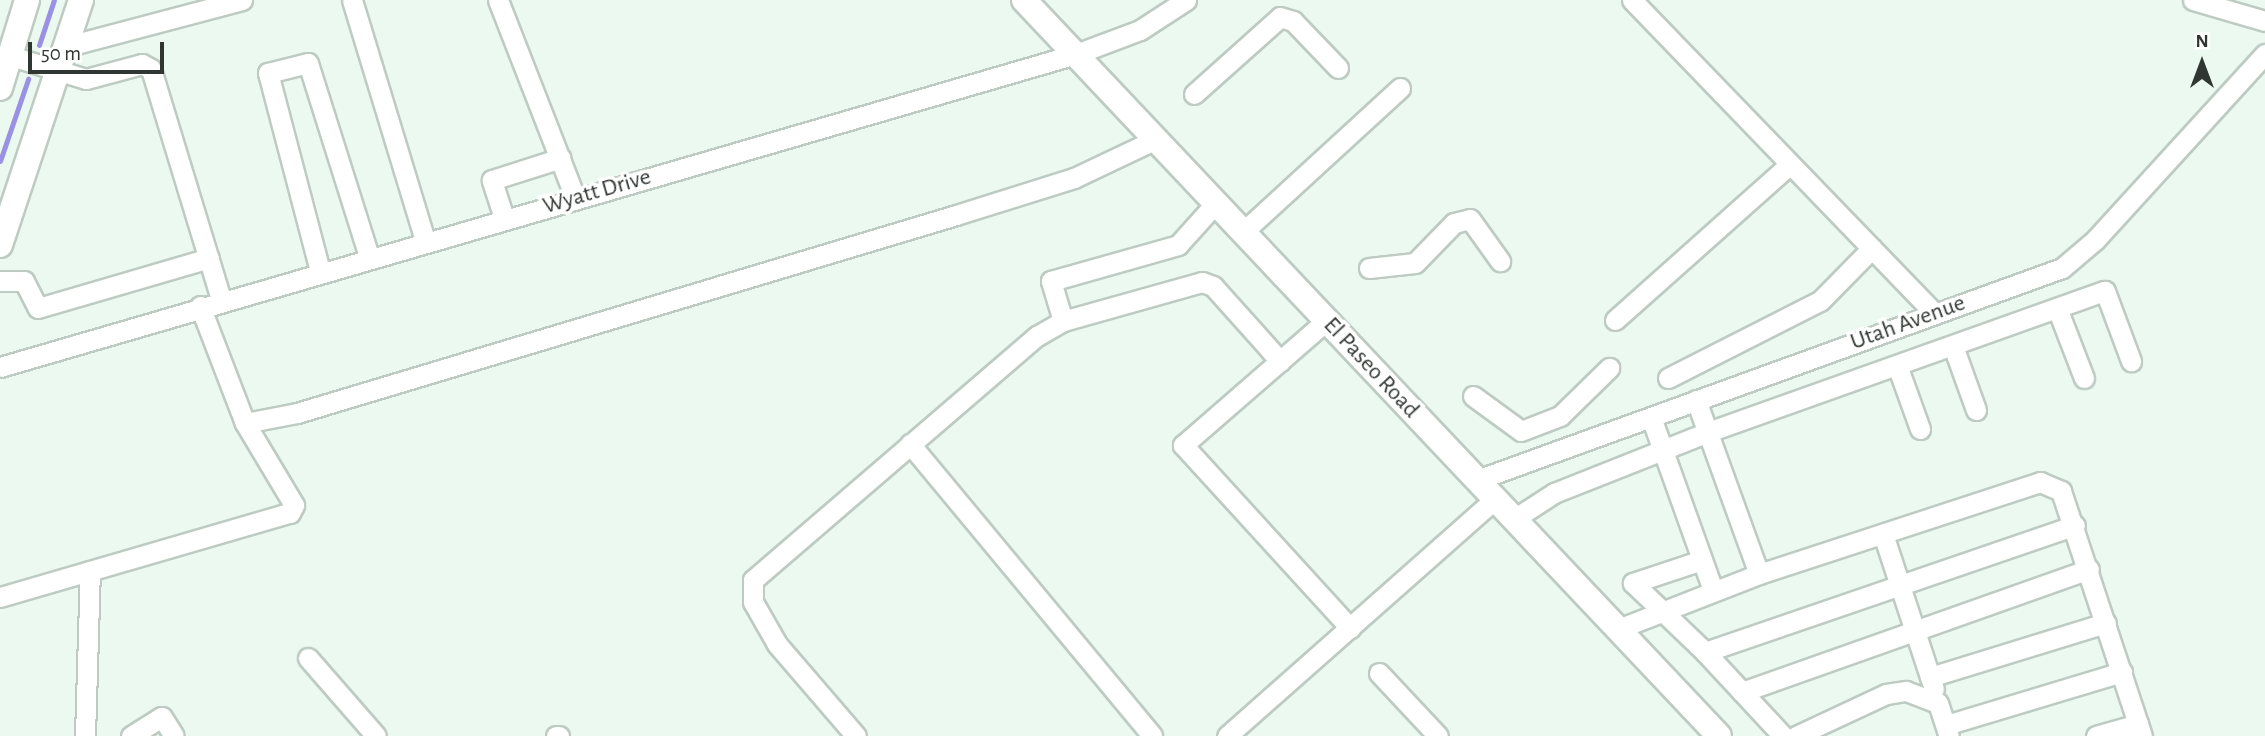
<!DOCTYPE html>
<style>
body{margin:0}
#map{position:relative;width:2265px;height:736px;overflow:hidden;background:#ebf9f0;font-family:"Alegreya Sans",sans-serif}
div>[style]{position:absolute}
.stream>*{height:5px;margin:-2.5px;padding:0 2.5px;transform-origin:2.5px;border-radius:2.5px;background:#9a91e3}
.roads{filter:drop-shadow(2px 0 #bdcbc2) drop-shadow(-2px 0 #bdcbc2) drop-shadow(0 2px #bdcbc2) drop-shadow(0 -2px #bdcbc2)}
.minor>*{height:19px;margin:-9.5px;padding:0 9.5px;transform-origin:9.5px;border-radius:9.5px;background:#fff}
.major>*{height:24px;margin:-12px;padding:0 12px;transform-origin:12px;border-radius:12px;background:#fff}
span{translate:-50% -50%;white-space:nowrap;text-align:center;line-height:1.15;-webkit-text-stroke:7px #fff;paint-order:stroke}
.street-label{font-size:24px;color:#303632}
.north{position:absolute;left:2167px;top:28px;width:70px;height:70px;-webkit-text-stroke:5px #fff;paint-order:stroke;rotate:0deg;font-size:19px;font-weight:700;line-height:28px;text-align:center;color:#303632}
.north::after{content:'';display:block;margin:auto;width:24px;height:32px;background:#303632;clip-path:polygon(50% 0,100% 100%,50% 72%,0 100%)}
.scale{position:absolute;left:28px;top:42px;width:136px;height:32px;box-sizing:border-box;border:4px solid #303632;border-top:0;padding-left:9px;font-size:21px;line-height:24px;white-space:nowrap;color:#303632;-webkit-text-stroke:5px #fff;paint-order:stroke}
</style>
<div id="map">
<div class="stream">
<div style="left:39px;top:45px;width:47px;rotate:-71.6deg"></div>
<div style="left:0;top:161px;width:87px;rotate:-71.1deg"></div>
</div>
<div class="roads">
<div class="minor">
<div style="left:352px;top:0;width:252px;rotate:73.1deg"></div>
<div style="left:498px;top:0;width:212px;rotate:68.7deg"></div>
<div style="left:1632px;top:0;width:436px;rotate:46deg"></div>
<div style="left:2193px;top:0;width:75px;rotate:16.3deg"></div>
<div style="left:68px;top:46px;width:180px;rotate:-14.8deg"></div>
<div style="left:11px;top:56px;width:78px;rotate:17deg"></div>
<div style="left:86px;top:79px;width:58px;rotate:-15deg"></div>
<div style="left:142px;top:64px;width:10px;rotate:29deg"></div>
<div style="left:151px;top:69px;width:241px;rotate:73.1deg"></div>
<div style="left:1194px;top:94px;width:115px;rotate:-41.8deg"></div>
<div style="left:1280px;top:17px;width:14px;rotate:17deg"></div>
<div style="left:1293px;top:21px;width:65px;rotate:46.2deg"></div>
<div style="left:504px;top:218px;width:40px;rotate:-108deg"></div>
<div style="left:492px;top:180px;width:72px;rotate:-17.7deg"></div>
<div style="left:1243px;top:232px;width:213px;rotate:-42.5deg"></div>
<div style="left:1369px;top:268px;width:46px;rotate:-6.2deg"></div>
<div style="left:1415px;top:263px;width:56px;rotate:-45.7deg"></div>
<div style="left:1454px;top:223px;width:16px;rotate:-14deg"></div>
<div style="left:1470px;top:219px;width:52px;rotate:54.5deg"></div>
<div style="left:320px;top:271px;width:205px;rotate:-104.7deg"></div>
<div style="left:268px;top:73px;width:41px;rotate:-14deg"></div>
<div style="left:308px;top:63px;width:203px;rotate:72.5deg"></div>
<div style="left:0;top:281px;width:24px"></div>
<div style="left:24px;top:281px;width:30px;rotate:63deg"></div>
<div style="left:38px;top:308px;width:178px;rotate:-16.3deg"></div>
<div style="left:200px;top:306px;width:125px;rotate:69deg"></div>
<div style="left:245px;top:423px;width:53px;rotate:-10.9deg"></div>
<div style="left:297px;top:413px;width:688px;rotate:-16.72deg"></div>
<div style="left:956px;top:215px;width:124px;rotate:-17.4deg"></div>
<div style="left:1074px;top:178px;width:91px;rotate:-25.4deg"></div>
<div style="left:2057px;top:308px;width:75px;rotate:68.9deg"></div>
<div style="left:1327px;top:320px;width:191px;rotate:139deg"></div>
<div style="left:1183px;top:445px;width:248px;rotate:47.6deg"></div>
<div style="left:1615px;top:320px;width:234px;rotate:-41.7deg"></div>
<div style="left:1063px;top:321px;width:42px;rotate:-106.7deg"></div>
<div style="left:1051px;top:281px;width:132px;rotate:-15.8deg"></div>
<div style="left:1178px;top:245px;width:57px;rotate:-47.9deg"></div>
<div style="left:1953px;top:346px;width:68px;rotate:70.2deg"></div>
<div style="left:1897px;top:365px;width:68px;rotate:70.2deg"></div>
<div style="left:0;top:367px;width:1121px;rotate:-16.22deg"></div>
<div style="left:1076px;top:54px;width:68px;rotate:-20.6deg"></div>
<div style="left:1140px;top:30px;width:55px;rotate:-33.1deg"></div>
<div style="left:1668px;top:378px;width:170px;rotate:-26.9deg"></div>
<div style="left:1820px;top:301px;width:74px;rotate:-45.5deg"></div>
<div style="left:1473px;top:396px;width:59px;rotate:36.1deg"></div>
<div style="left:1521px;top:431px;width:42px;rotate:-21deg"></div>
<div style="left:1560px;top:416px;width:69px;rotate:-44.4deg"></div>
<div style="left:1696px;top:400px;width:185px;rotate:70.1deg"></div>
<div style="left:1759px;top:574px;width:296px;rotate:-18.1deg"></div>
<div style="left:2040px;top:482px;width:23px;rotate:23deg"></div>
<div style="left:2061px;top:491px;width:258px;rotate:71.7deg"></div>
<div style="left:1651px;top:417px;width:184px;rotate:70.3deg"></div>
<div style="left:910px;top:444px;width:379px;rotate:50.3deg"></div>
<div style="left:1477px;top:480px;width:622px;rotate:-19.92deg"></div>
<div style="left:2062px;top:268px;width:43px;rotate:-40.3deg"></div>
<div style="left:2095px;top:240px;width:252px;rotate:-47.6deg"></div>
<div style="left:1514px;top:519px;width:48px;rotate:-33deg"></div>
<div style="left:1554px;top:493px;width:166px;rotate:-21.6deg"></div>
<div style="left:1708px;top:432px;width:421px;rotate:-19.6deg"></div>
<div style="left:2105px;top:291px;width:75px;rotate:69.6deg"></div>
<div style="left:1883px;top:534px;width:163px;rotate:71.8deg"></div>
<div style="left:1702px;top:560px;width:73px;rotate:161.6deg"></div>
<div style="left:1633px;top:583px;width:100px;rotate:43.8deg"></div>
<div style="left:0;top:597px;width:302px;rotate:-16.2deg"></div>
<div style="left:290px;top:513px;width:9px;rotate:-63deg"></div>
<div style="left:294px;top:505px;width:96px;rotate:-120.9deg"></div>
<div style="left:1618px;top:629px;width:151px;rotate:-21.3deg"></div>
<div style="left:308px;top:658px;width:103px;rotate:48.9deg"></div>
<div style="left:1379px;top:673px;width:86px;rotate:46.9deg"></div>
<div style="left:1930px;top:677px;width:184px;rotate:-17.1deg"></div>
<div style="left:1742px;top:692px;width:368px;rotate:-19.5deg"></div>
<div style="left:1946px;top:725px;width:184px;rotate:-16.8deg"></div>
<div style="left:85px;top:736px;width:165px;rotate:-88.3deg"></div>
<div style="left:131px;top:736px;width:36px;rotate:-32deg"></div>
<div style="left:162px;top:717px;width:22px;rotate:58deg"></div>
<div style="left:556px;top:736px;width:3px"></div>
<div style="left:856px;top:736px;width:121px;rotate:-130.7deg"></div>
<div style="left:777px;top:644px;width:48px;rotate:-119.7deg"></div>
<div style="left:753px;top:602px;width:22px;rotate:-90deg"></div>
<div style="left:753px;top:580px;width:374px;rotate:-40.7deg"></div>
<div style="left:1037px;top:336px;width:30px;rotate:-30deg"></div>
<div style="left:1063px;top:321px;width:144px;rotate:-15.7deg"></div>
<div style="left:1202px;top:282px;width:12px;rotate:20deg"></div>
<div style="left:1213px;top:286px;width:101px;rotate:48.2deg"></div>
<div style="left:1227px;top:736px;width:358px;rotate:-41.5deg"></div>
<div style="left:1783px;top:736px;width:115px;rotate:-132.9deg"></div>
<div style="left:1705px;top:652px;width:391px;rotate:-18.9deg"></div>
<div style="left:1796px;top:736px;width:99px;rotate:-25deg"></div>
<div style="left:1886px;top:694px;width:20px;rotate:-9deg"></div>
<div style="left:1906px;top:691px;width:34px;rotate:21deg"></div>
<div style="left:1938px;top:703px;width:35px;rotate:72deg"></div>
<div style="left:2096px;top:736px;width:44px;rotate:-15.9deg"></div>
</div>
<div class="major">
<div style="left:1024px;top:0;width:1012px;rotate:46.64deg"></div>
<div style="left:0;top:88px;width:92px;rotate:-72.9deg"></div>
<div style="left:0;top:245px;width:258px;rotate:-71.7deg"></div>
</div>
</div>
<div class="street-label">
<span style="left:597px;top:192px;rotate:-16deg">Wyatt Drive</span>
<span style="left:1908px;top:323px;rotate:-20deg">Utah Avenue</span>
<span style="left:1371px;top:368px;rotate:47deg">El Paseo Road</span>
</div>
<div class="north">N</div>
<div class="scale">50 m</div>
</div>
